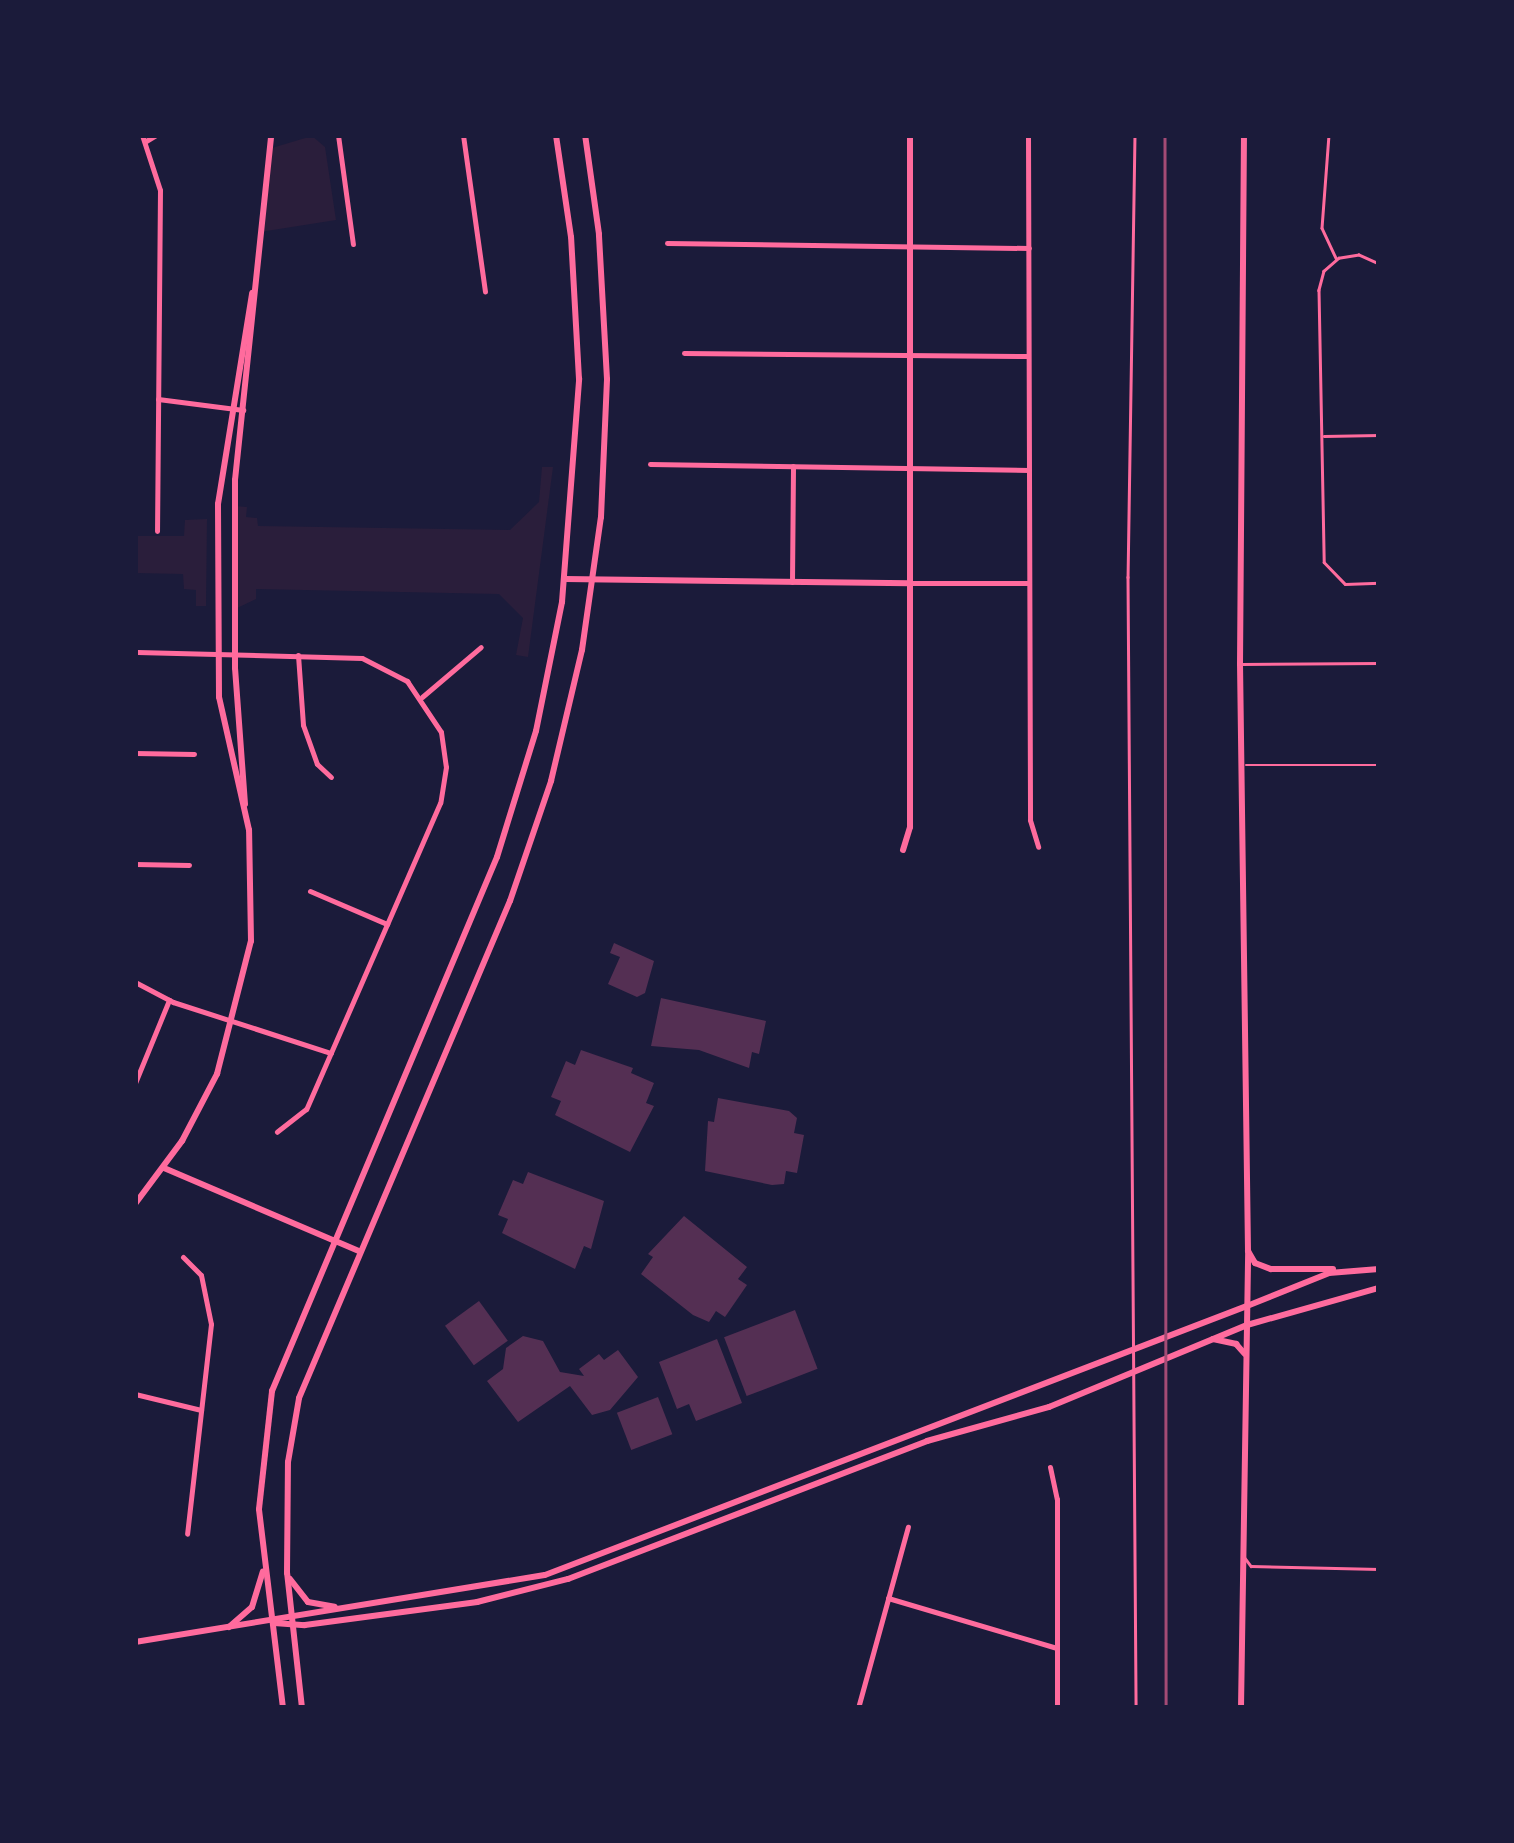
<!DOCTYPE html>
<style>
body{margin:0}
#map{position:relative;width:1514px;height:1843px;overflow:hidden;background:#1b1b3a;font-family:"Nunito Sans",sans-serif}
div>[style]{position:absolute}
.green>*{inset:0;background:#2a1e3b}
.building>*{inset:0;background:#542f53;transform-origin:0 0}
.service>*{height:2.5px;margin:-1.25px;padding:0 1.25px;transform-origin:1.25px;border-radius:1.25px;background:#ff6b9d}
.minor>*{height:5px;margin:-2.5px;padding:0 2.5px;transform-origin:2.5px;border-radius:2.5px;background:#ff6b9d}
.tertiary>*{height:6px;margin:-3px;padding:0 3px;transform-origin:3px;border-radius:3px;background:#ff6b9d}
.secondary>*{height:6px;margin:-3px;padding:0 3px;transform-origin:3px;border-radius:3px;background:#ff6b9d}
.rail>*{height:2.5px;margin:-1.25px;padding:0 1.25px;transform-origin:1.25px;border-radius:1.25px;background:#a44b75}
span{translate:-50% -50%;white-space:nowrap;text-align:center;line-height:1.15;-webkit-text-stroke:8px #1b1b3a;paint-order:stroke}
.frame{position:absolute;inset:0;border:138px solid #1b1b3a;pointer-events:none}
</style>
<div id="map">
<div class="green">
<div style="clip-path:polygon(312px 136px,325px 147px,336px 220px,260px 232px,272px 148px)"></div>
<div style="clip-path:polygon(542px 467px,553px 467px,528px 657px,516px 655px,523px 618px,499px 594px,256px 589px,256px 599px,233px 610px,234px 506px,247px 507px,246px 517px,257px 518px,258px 526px,510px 530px,539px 502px)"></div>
<div style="clip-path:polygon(207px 519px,206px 606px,196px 606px,196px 590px,184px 589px,183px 574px,135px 573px,135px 536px,184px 536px,185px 520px)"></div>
</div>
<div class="building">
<div style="clip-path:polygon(614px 943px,654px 961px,645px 993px,637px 997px,608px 984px,620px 957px,610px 953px)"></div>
<div style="clip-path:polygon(661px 998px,766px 1021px,759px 1054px,752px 1052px,749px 1068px,699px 1050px,651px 1046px)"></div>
<div style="clip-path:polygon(581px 1050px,633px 1068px,631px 1073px,654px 1083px,646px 1103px,654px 1106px,630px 1152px,555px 1115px,561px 1101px,551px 1097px,566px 1061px,575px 1065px)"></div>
<div style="clip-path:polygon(718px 1098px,789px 1111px,797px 1118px,794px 1133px,804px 1135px,797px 1173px,786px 1171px,784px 1184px,772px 1185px,705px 1171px,708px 1121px,714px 1122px)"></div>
<div style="clip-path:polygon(528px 1172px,604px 1201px,591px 1249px,584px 1246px,575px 1269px,502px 1233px,508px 1219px,498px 1215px,513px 1180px,523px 1184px)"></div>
<div style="clip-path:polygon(684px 1216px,747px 1267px,738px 1279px,747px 1285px,725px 1317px,716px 1311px,709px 1322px,693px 1315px,641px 1274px,653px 1257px,648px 1254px)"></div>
<div style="left:479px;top:1301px;width:49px;height:42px;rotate:54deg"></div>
<div style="left:795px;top:1310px;width:63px;height:76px;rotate:69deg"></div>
<div style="clip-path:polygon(523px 1336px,543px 1341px,560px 1372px,584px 1376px,579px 1369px,599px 1354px,604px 1360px,618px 1350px,638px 1377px,610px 1410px,592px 1415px,570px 1386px,518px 1422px,487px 1381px,503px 1369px,506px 1348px)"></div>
<div style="clip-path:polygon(717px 1339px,742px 1403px,696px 1421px,689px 1404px,677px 1409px,659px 1362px)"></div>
<div style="left:658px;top:1397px;width:40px;height:44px;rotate:69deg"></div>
</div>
<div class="service">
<div style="left:1135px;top:135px;width:442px;rotate:90.9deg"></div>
<div style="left:1128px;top:577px;width:1131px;rotate:89.59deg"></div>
<div style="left:1329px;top:135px;width:93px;rotate:94.3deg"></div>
<div style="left:1322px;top:228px;width:33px;rotate:65deg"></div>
<div style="left:1379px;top:264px;width:22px;rotate:-156deg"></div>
<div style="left:1359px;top:255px;width:20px;rotate:171deg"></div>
<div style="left:1339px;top:258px;width:20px;rotate:139deg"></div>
<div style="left:1324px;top:271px;width:20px;rotate:105deg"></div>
<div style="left:1319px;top:290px;width:272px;rotate:88.9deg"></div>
<div style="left:1324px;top:562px;width:30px;rotate:46deg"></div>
<div style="left:1345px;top:584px;width:34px;rotate:-2deg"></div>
<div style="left:1324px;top:436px;width:55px;rotate:-1deg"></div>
<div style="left:1241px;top:664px;width:138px;rotate:-0.4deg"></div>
<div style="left:1246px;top:765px;width:133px"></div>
<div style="left:1245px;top:1558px;width:10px;rotate:53deg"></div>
<div style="left:1251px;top:1566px;width:128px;rotate:1.3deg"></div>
</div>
<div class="minor">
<div style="left:142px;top:135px;width:58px;rotate:71.9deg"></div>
<div style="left:160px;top:190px;width:341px;rotate:90.5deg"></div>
<div style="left:338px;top:135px;width:110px;rotate:82.2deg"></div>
<div style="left:463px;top:135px;width:158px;rotate:82deg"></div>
<div style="left:653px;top:135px;width:63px"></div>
<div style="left:1028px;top:135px;width:685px;rotate:89.83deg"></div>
<div style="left:1030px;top:820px;width:28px;rotate:73deg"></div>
<div style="left:146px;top:141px;width:12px;rotate:-31deg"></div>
<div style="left:667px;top:243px;width:362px;rotate:0.8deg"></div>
<div style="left:684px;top:353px;width:344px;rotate:0.5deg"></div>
<div style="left:158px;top:399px;width:86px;rotate:7.4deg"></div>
<div style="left:650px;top:464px;width:379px;rotate:0.9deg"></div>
<div style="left:792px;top:582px;width:116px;rotate:-89.5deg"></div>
<div style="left:910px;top:583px;width:118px"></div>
<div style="left:135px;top:636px;width:115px;rotate:90deg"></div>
<div style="left:137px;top:652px;width:225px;rotate:1.5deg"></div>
<div style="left:362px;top:658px;width:51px;rotate:27.1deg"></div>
<div style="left:407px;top:681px;width:61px;rotate:56.3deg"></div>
<div style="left:441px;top:732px;width:35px;rotate:82deg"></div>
<div style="left:446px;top:767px;width:36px;rotate:99deg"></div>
<div style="left:440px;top:803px;width:334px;rotate:113.6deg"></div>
<div style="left:306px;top:1109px;width:37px;rotate:142deg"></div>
<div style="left:298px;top:655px;width:70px;rotate:85.9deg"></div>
<div style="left:303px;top:725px;width:41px;rotate:70.3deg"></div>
<div style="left:317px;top:764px;width:19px;rotate:43deg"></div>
<div style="left:422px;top:697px;width:77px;rotate:-40.3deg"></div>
<div style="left:135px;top:753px;width:59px;rotate:1deg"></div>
<div style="left:135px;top:864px;width:54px;rotate:1.1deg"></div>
<div style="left:310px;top:891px;width:84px;rotate:23.2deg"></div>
<div style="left:135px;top:982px;width:43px;rotate:27.8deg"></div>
<div style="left:173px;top:1002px;width:166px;rotate:17.9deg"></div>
<div style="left:135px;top:1083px;width:90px;rotate:-67.7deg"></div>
<div style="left:183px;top:1257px;width:25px;rotate:45deg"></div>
<div style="left:201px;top:1275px;width:50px;rotate:78.5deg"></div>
<div style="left:211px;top:1324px;width:211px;rotate:96.5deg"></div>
<div style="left:135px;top:1394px;width:68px;rotate:13.6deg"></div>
<div style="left:1050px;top:1467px;width:33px;rotate:78deg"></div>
<div style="left:1057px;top:1499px;width:209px;rotate:90deg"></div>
<div style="left:888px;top:1598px;width:176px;rotate:16.5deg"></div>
<div style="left:858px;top:1708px;width:188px;rotate:-74.6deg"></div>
</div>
<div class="tertiary">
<div style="left:565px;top:579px;width:345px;rotate:0.7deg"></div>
<div style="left:245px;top:804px;width:136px;rotate:-94.2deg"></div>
<div style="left:235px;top:668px;width:188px;rotate:-90deg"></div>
<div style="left:235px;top:480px;width:347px;rotate:-84deg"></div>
<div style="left:903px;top:850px;width:24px;rotate:-73deg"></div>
<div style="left:910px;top:827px;width:692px;rotate:-90deg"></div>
<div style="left:164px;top:1168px;width:184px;rotate:23.1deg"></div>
<div style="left:135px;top:1204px;width:79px;rotate:-53.3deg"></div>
<div style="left:182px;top:1141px;width:76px;rotate:-62.4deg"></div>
<div style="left:217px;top:1074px;width:137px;rotate:-75.7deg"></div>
<div style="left:251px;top:941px;width:111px;rotate:-91deg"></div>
<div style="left:249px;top:830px;width:136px;rotate:-102.7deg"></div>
<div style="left:219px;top:697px;width:193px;rotate:-90.3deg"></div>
<div style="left:218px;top:504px;width:214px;rotate:-80.8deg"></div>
<div style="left:1248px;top:1251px;width:14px;rotate:60deg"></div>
<div style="left:1255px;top:1263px;width:17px;rotate:21deg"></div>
<div style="left:1271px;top:1269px;width:62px"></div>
<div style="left:1247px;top:1306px;width:88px;rotate:-21.9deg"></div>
<div style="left:1329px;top:1273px;width:50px;rotate:-4.6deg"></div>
<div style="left:1247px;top:1325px;width:137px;rotate:-15.7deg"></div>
</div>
<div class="secondary">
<div style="left:333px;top:1240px;width:28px;rotate:23deg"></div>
<div style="left:1213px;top:1339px;width:24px;rotate:12deg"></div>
<div style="left:1236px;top:1344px;width:13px;rotate:48deg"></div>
<div style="left:290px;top:1579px;width:29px;rotate:52deg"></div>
<div style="left:308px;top:1602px;width:27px;rotate:10deg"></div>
<div style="left:274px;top:1623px;width:31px;rotate:4deg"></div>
<div style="left:305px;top:1625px;width:174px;rotate:-7.6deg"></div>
<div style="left:477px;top:1602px;width:94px;rotate:-14.2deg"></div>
<div style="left:568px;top:1579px;width:385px;rotate:-21deg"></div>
<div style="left:927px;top:1441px;width:127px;rotate:-15.6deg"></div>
<div style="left:1049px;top:1407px;width:214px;rotate:-22.5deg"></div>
<div style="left:229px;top:1627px;width:30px;rotate:-41deg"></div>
<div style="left:252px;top:1607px;width:37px;rotate:-73deg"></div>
<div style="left:135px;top:1642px;width:415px;rotate:-9.3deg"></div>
<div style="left:545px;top:1575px;width:752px;rotate:-20.97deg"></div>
<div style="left:283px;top:1708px;width:200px;rotate:-96.9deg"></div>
<div style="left:259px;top:1509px;width:119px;rotate:-83.7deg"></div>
<div style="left:272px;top:1391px;width:579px;rotate:-67.15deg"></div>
<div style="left:497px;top:857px;width:132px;rotate:-72.8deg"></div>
<div style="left:536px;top:731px;width:132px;rotate:-78.6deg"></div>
<div style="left:562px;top:602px;width:224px;rotate:-85.6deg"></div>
<div style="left:579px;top:379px;width:142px;rotate:-93.2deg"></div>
<div style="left:571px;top:237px;width:103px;rotate:-98.4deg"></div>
<div style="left:302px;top:1708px;width:136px;rotate:-96.3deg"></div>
<div style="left:287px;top:1573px;width:111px;rotate:-89.5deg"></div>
<div style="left:288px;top:1462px;width:65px;rotate:-80.2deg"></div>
<div style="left:299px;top:1398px;width:540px;rotate:-67deg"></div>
<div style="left:510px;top:901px;width:127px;rotate:-71.1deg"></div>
<div style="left:551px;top:781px;width:135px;rotate:-76.7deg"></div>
<div style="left:582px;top:650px;width:134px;rotate:-81.9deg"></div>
<div style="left:601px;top:517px;width:138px;rotate:-87.5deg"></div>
<div style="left:607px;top:379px;width:145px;rotate:-93.2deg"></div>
<div style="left:599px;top:234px;width:100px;rotate:-98deg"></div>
<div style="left:1241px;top:1708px;width:457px;rotate:-89.1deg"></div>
<div style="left:1248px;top:1251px;width:587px;rotate:-90.78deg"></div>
<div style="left:1240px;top:664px;width:529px;rotate:-89.57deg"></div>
</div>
<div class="rail">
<div style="left:1165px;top:135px;width:1573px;rotate:89.96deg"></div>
</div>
<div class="frame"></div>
</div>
